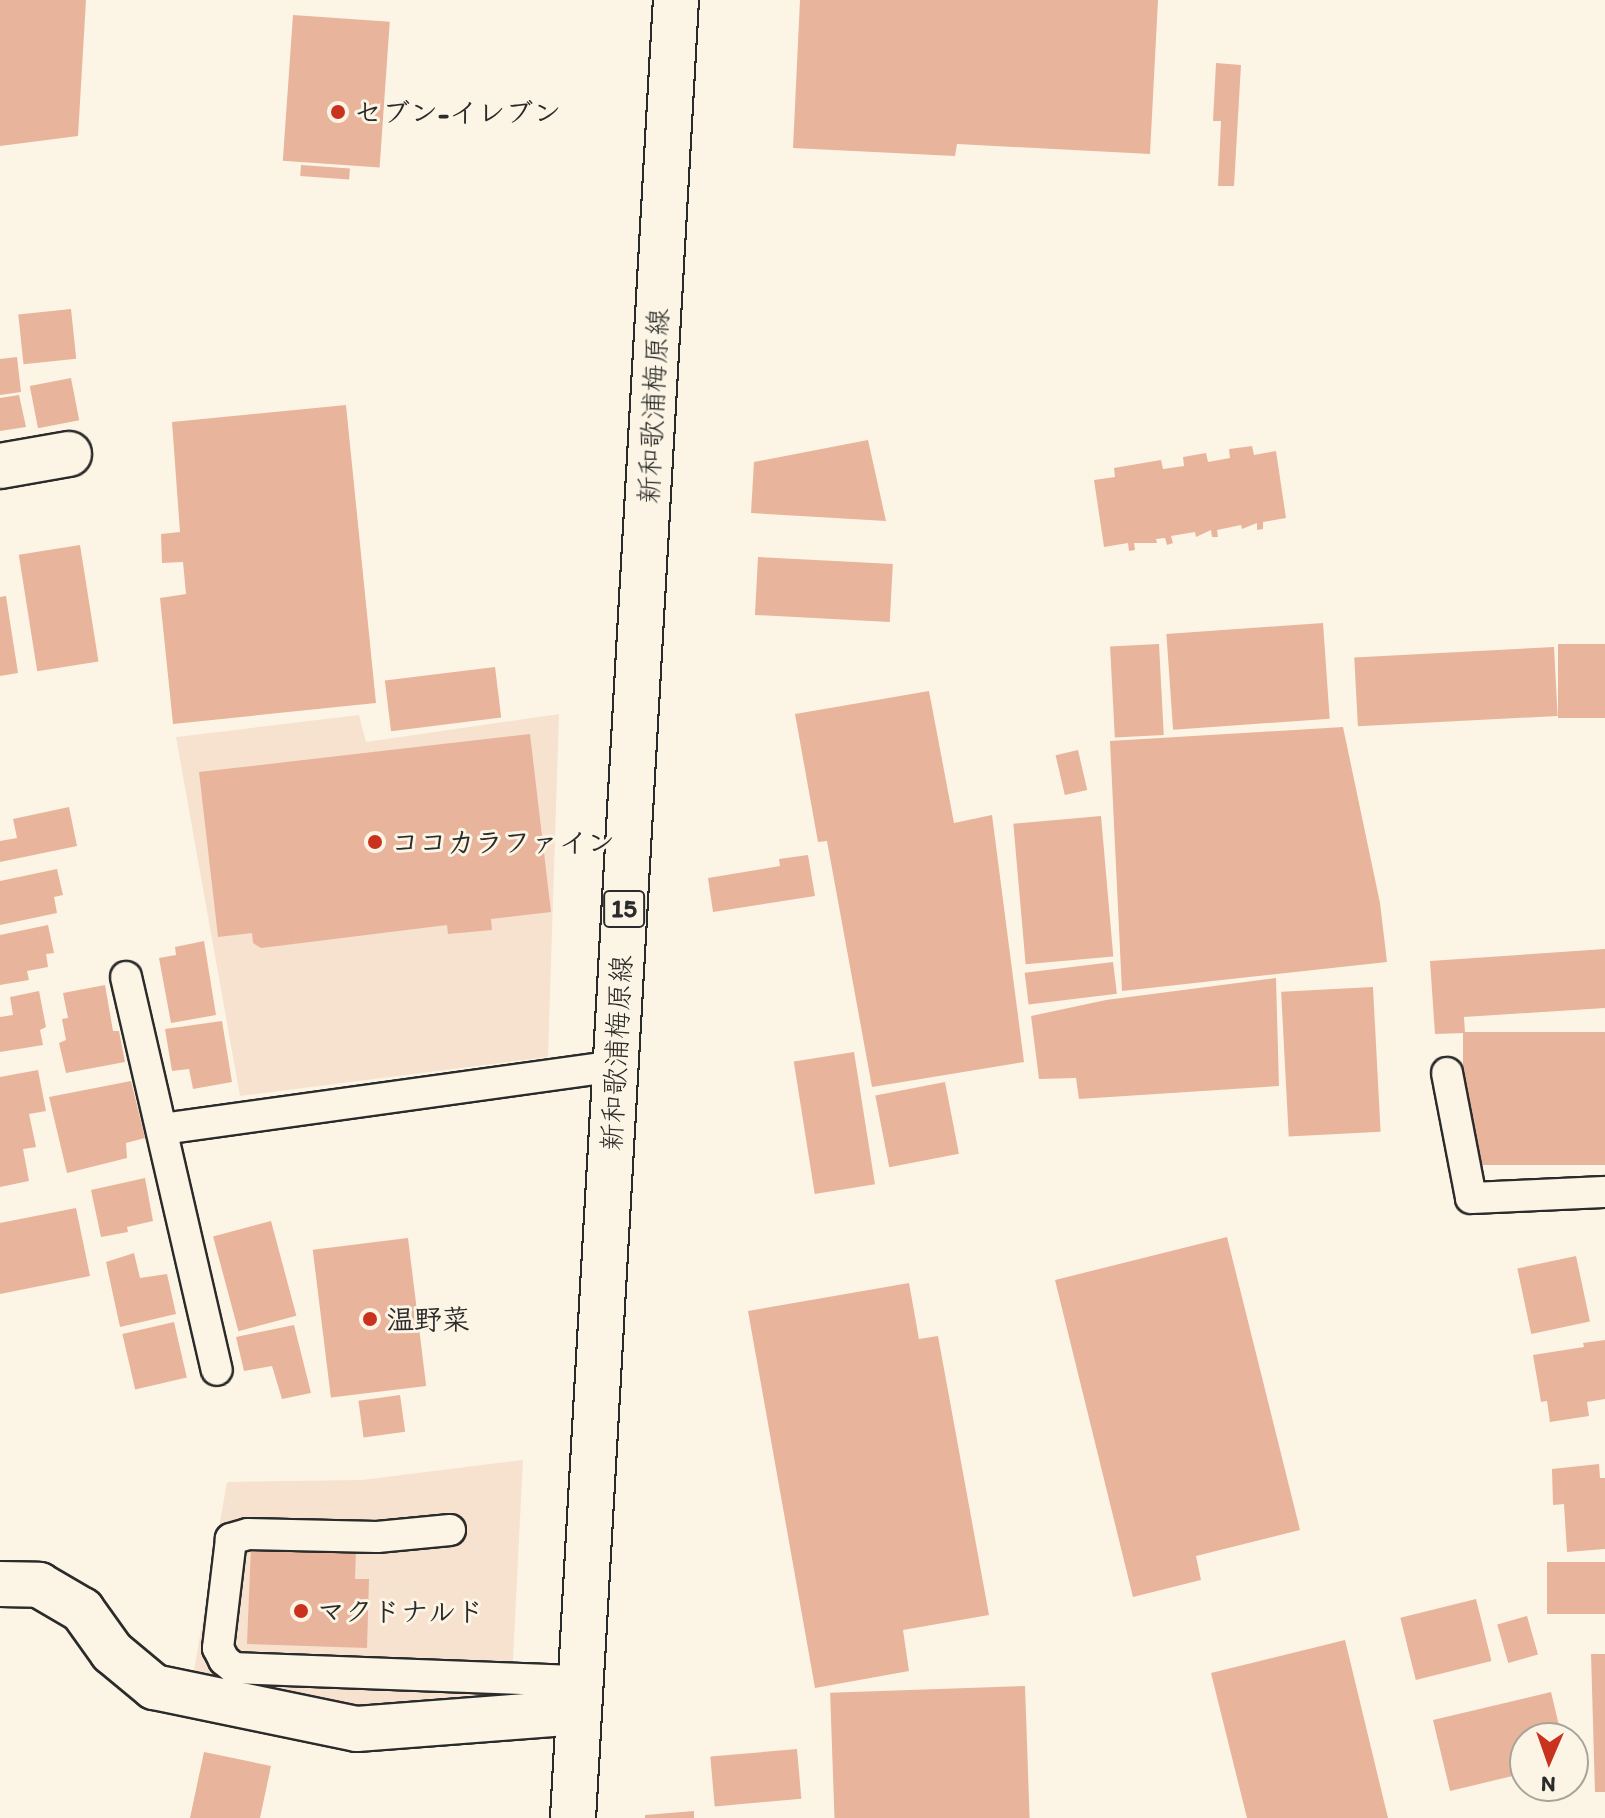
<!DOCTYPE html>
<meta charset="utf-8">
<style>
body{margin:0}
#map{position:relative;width:1605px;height:1818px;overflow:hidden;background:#fcf5e5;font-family:Itim,"Klee One",sans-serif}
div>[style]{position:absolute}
.built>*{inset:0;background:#f6e2cf}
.building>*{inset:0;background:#e9b49c;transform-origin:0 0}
.roads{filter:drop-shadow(2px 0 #2b2b2b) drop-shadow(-2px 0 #2b2b2b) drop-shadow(0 2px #2b2b2b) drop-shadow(0 -2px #2b2b2b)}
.service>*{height:30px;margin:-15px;padding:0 15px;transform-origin:15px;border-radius:15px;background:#fcf5e5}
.minor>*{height:44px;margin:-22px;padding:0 22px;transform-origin:22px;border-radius:22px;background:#fcf5e5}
.primary>*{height:44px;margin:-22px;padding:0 22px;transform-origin:22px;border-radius:22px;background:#fcf5e5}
.dots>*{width:22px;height:22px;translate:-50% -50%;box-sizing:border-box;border:4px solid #fcf5e5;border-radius:50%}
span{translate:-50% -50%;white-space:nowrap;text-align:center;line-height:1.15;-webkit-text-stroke:6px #fcf5e5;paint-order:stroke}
.shield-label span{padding:2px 6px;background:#fcf5e5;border:2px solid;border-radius:6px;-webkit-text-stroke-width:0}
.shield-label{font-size:26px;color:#2b2b2b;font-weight:700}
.poi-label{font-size:28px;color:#2b2b2b;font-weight:700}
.left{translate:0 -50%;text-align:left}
.street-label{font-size:28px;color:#2b2b2b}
.north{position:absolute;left:1509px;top:1722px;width:80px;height:80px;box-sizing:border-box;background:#fcf5e5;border:2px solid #a8a49b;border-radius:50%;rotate:182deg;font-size:22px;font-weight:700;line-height:32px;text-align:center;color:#2b2b2b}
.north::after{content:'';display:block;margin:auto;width:28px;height:36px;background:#c8321e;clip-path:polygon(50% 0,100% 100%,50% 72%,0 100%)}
</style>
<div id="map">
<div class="built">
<div style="clip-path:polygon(559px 714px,548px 1057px,240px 1096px,176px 737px,359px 715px,366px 742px)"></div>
<div style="clip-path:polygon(523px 1460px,511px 1698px,360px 1708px,193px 1676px,227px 1482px,362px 1480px)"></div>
</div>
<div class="building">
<div style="clip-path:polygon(0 0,86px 0,78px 136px,0 146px)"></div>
<div style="clip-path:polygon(800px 0,1158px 0,1150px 154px,957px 144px,955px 156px,793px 148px)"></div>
<div style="left:293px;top:15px;width:97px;height:146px;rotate:4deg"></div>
<div style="clip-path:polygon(1216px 63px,1241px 65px,1234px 186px,1218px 186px,1221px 121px,1213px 121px)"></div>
<div style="left:301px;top:165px;width:49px;height:11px;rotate:4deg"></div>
<div style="left:71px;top:309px;width:50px;height:53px;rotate:84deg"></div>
<div style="clip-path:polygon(17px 357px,21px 392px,0 395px,0 359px)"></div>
<div style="left:71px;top:378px;width:43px;height:42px;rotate:79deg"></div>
<div style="clip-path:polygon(19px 395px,26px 427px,0 431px,0 398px)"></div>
<div style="clip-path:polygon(346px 405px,376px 703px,173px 724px,160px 598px,186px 594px,183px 562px,162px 563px,161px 534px,180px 532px,172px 422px)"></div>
<div style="clip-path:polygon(868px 440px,886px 521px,751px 513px,754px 462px)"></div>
<div style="clip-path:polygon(1252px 446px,1254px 455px,1276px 451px,1286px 518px,1263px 522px,1263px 529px,1257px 530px,1257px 523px,1242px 529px,1241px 525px,1217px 530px,1218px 537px,1212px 537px,1211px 530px,1196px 537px,1195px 532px,1171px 536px,1173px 543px,1167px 545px,1165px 538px,1156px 539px,1157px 543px,1134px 543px,1135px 550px,1129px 551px,1128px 543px,1104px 547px,1094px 480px,1115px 477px,1114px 468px,1161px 460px,1163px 469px,1184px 466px,1183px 457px,1206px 453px,1208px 462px,1230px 458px,1229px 449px)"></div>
<div style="left:80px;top:545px;width:118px;height:62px;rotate:81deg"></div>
<div style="left:758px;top:557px;width:135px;height:58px;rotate:3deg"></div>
<div style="clip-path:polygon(6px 596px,18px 673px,0 676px,0 597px)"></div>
<div style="left:1323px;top:623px;width:96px;height:157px;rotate:86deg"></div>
<div style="left:1159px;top:644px;width:91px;height:49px;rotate:87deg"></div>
<div style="left:1605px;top:644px;width:74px;height:47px;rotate:90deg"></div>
<div style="left:1554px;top:647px;width:69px;height:200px;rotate:87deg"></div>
<div style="left:495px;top:667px;width:51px;height:111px;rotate:83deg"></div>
<div style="clip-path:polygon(929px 691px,954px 823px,992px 815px,1024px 1062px,872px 1087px,827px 841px,818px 842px,795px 714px)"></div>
<div style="clip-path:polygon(1343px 727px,1380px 903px,1387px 962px,1122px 991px,1110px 741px)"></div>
<div style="clip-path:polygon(530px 734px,551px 912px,491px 919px,492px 930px,448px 934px,447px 925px,261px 948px,253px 943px,252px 933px,218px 937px,199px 772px)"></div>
<div style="left:1078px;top:750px;width:41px;height:23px;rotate:77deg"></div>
<div style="clip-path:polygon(69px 807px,77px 846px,0 862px,0 841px,17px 838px,13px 819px)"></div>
<div style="left:1101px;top:816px;width:141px;height:88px;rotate:85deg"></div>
<div style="clip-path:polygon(808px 855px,815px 896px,713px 912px,708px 878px,780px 866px,779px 859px)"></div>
<div style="clip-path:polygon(57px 869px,63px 895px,54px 897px,57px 913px,0 925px,0 881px)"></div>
<div style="clip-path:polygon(48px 925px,54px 953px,46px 954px,48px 967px,27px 971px,29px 980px,0 985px,0 935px)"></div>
<div style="clip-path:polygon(204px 941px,216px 1015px,171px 1023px,159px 958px,176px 955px,175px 947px)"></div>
<div style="clip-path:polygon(1605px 949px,1605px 1008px,1464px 1017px,1465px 1033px,1435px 1034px,1430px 961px)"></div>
<div style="left:1113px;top:962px;width:32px;height:89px;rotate:83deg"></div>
<div style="clip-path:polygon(1276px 978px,1279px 1086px,1079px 1099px,1076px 1078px,1039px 1079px,1031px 1016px,1106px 1000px)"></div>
<div style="clip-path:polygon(105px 985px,113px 1031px,119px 1031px,125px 1062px,66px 1073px,59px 1043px,66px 1040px,62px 1019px,68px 1018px,63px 993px)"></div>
<div style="left:1373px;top:987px;width:145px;height:92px;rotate:87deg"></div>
<div style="clip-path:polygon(39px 991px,46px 1027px,40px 1030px,43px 1045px,0 1052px,0 1017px,13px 1015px,10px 997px)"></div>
<div style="clip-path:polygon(222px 1021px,232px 1082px,193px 1089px,189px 1069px,172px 1071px,165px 1029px)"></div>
<div style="left:1605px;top:1032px;width:133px;height:142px;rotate:90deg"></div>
<div style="left:854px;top:1052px;width:134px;height:61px;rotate:81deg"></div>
<div style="clip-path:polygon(38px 1070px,46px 1111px,29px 1114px,36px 1147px,23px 1149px,29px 1181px,0 1187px,0 1077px)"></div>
<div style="clip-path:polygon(131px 1081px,145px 1138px,126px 1143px,127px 1158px,67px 1173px,49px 1097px)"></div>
<div style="left:945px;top:1082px;width:73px;height:71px;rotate:79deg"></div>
<div style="clip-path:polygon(145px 1178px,153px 1221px,127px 1227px,128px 1232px,101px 1237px,91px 1190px)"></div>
<div style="clip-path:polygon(76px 1208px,90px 1276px,0 1294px,0 1223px)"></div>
<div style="left:271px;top:1221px;width:98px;height:60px;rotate:75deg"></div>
<div style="clip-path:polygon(1227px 1237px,1300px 1530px,1196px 1556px,1201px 1580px,1133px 1597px,1055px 1280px)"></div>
<div style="left:408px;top:1238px;width:149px;height:96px;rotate:83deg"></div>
<div style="clip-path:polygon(134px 1253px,140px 1278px,167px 1274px,176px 1314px,120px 1327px,106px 1262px)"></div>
<div style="left:1576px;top:1256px;width:67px;height:60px;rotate:78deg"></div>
<div style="clip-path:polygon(909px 1283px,919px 1339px,938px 1336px,989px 1615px,903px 1630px,909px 1671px,815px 1688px,748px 1311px)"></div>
<div style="left:174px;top:1322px;width:57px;height:53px;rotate:77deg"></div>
<div style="clip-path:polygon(294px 1325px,311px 1393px,282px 1399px,272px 1366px,244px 1371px,236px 1337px)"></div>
<div style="clip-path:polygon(1605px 1340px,1605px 1399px,1587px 1402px,1589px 1416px,1550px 1422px,1547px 1401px,1541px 1402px,1533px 1355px,1584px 1347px,1583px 1343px)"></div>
<div style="left:400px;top:1395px;width:37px;height:42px;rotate:82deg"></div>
<div style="clip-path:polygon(1599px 1464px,1600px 1478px,1605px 1478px,1605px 1549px,1567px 1552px,1564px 1504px,1553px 1505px,1552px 1469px)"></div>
<div style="clip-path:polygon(251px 1546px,356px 1550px,355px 1579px,369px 1579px,367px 1648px,247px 1644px)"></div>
<div style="left:1605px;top:1562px;width:52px;height:58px;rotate:90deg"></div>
<div style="left:1476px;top:1599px;width:64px;height:78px;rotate:76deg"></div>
<div style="left:1527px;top:1616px;width:40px;height:31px;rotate:74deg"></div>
<div style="clip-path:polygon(1345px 1640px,1388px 1818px,1247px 1818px,1211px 1673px)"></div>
<div style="clip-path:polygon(1591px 1654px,1605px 1654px,1605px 1792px,1595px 1792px)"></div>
<div style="left:1025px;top:1686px;width:132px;height:195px;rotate:88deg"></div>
<div style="clip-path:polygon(1551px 1692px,1562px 1738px,1525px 1738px,1525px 1773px,1450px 1791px,1433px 1720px)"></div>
<div style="left:797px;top:1749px;width:50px;height:87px;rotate:85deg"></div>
<div style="clip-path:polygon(204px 1752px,271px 1766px,260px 1818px,190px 1818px)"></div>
<div style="clip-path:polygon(694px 1811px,694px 1818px,645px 1818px,645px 1815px)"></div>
</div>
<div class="roads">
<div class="service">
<div style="left:126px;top:977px;width:403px;rotate:77deg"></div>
<div style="left:1447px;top:1073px;width:127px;rotate:79.1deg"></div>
<div style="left:1471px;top:1198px;width:134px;rotate:-2.6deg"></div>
<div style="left:162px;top:1129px;width:457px;rotate:-7.9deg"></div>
<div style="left:450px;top:1530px;width:73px;rotate:174.5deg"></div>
<div style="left:377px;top:1537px;width:129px;rotate:-178.7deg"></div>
<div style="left:248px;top:1534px;width:18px;rotate:164deg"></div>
<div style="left:231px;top:1539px;width:110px;rotate:96.8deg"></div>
<div style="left:218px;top:1648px;width:13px;rotate:63deg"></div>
<div style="left:224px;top:1660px;width:13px;rotate:39deg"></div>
<div style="left:234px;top:1668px;width:346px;rotate:2.2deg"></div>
</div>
<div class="minor">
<div style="left:0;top:466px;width:70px;rotate:-9.9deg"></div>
<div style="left:0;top:1584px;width:39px;rotate:1deg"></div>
<div style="left:39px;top:1585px;width:50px;rotate:30.2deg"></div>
<div style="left:82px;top:1610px;width:52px;rotate:54.5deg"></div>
<div style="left:112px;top:1652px;width:55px;rotate:39.8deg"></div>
<div style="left:154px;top:1687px;width:207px;rotate:11.7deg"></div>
<div style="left:357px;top:1729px;width:222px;rotate:-4.4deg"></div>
</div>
<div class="primary">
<div style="left:573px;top:1818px;width:1821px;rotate:-86.76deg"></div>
</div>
</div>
<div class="dots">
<div style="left:338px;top:112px;background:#c8321e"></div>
<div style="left:375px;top:842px;background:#c8321e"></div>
<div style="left:370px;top:1319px;background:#c8321e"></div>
<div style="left:301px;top:1611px;background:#c8321e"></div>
</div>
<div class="shield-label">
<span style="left:624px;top:909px">15</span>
</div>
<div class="poi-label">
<span class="left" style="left:354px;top:112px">セブン-イレブン</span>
<span class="left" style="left:391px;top:842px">ココカラファイン</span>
<span class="left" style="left:386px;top:1319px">温野菜</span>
<span class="left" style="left:317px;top:1611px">マクドナルド</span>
</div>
<div class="street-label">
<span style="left:653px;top:406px;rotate:-87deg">新和歌浦梅原線</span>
<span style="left:616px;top:1053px;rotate:-87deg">新和歌浦梅原線</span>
</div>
<div class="north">N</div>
</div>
